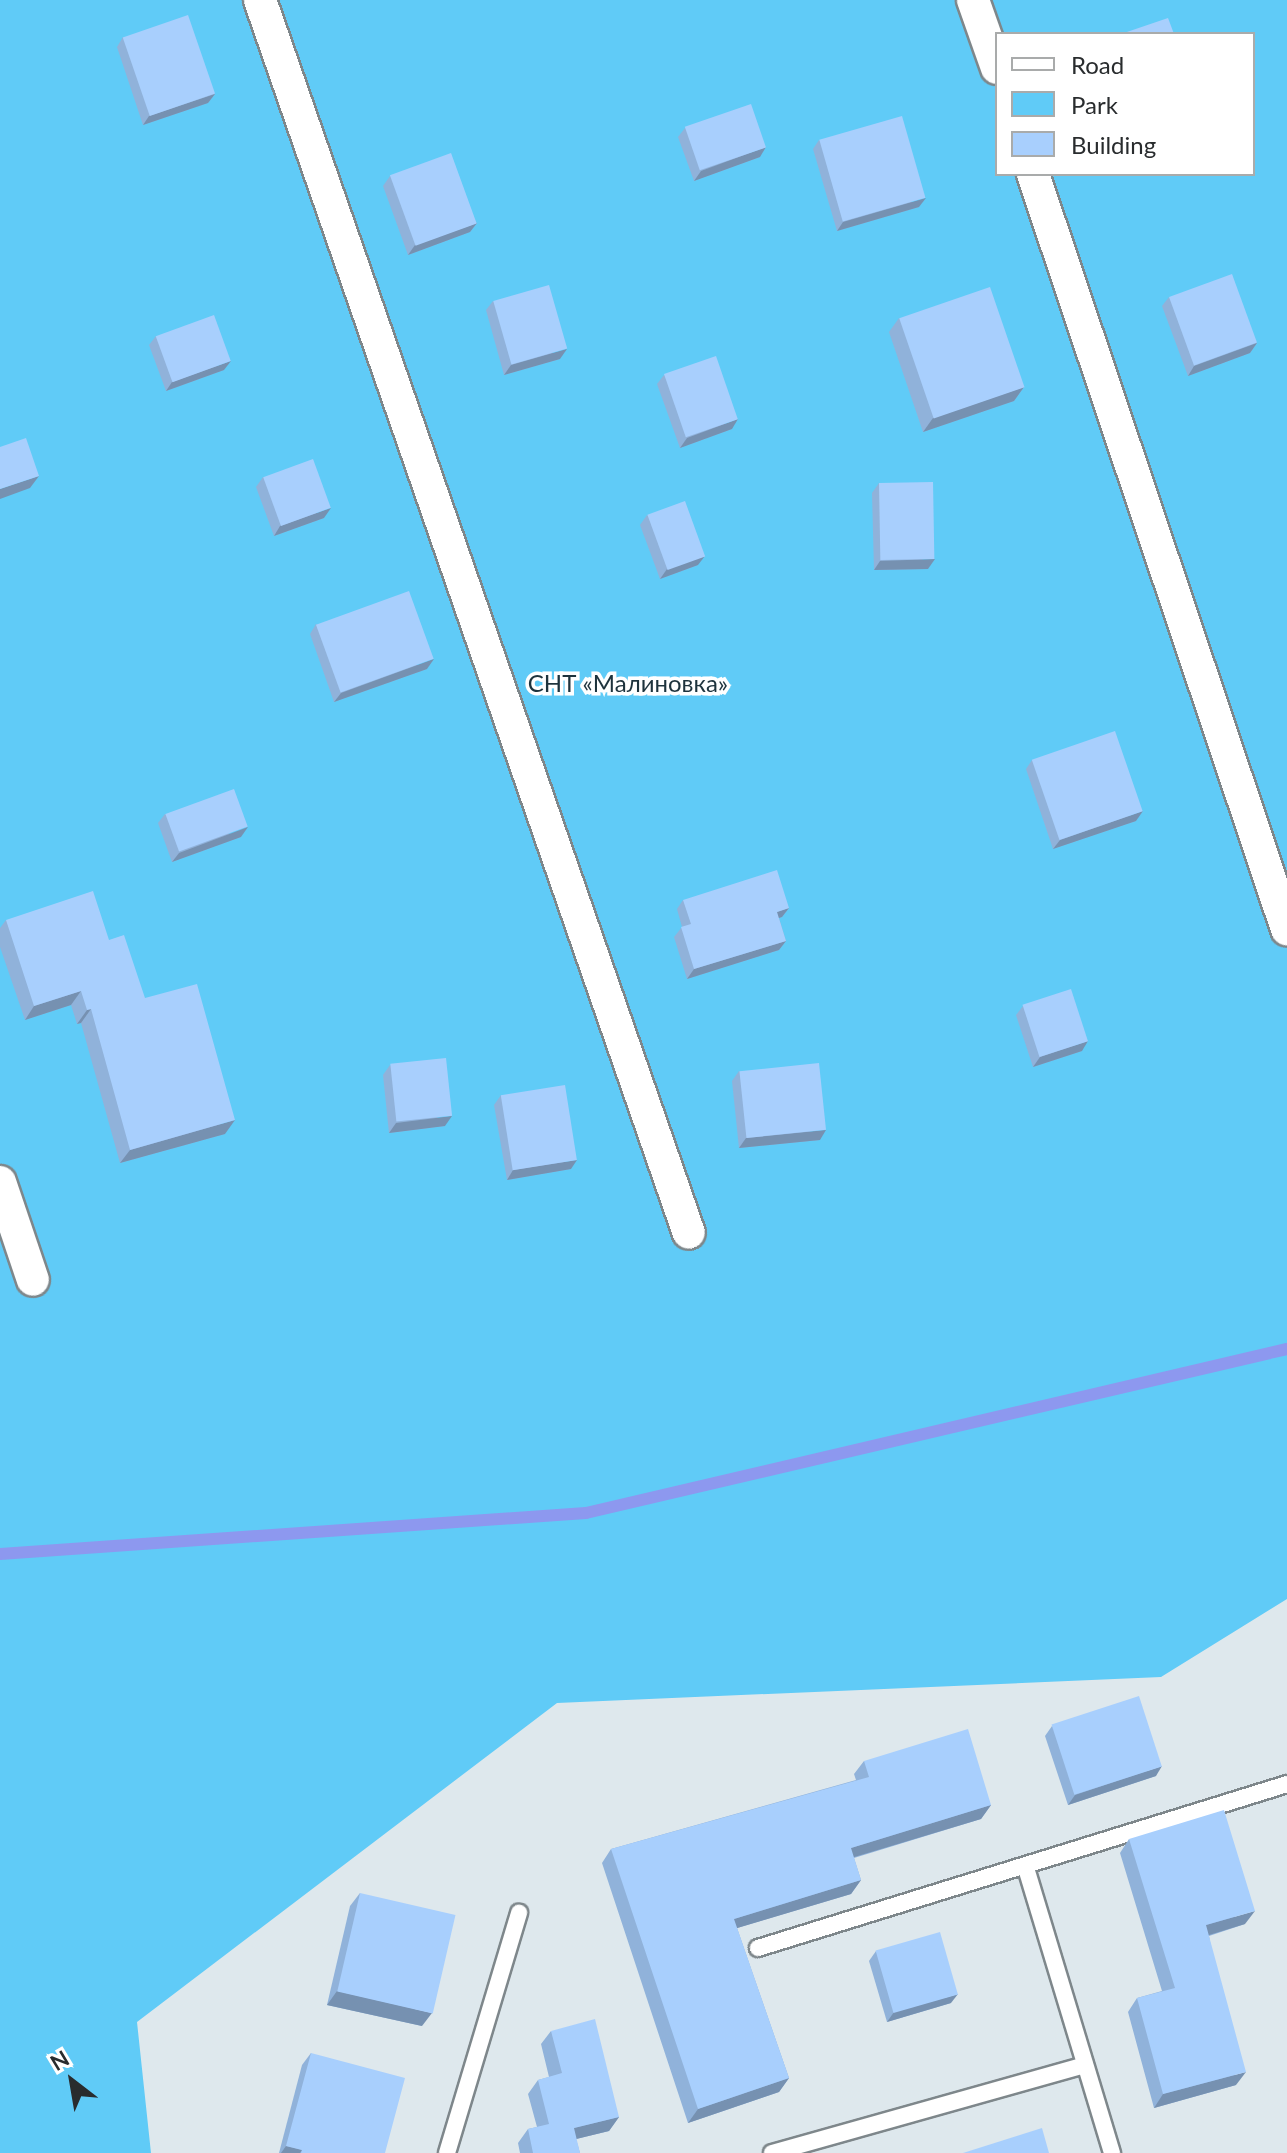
<!DOCTYPE html>
<meta charset="utf-8">
<style>
body{margin:0}
#map{position:relative;width:1287px;height:2153px;overflow:hidden;background:#dee8ed;font-family:Lato,sans-serif}
div>[style]{position:absolute}
.green>*{inset:0;background:#60cbf7}
.stream>*{height:12px;margin:-6px;padding:0 6px;transform-origin:6px;border-radius:6px;background:#8d98ef}
.roads{filter:drop-shadow(2px 0 #7e878b) drop-shadow(-2px 0 #7e878b) drop-shadow(0 2px #7e878b) drop-shadow(0 -2px #7e878b)}
.service>*{height:16px;margin:-8px;padding:0 8px;transform-origin:8px;border-radius:8px;background:#fff}
.minor>*{height:32px;margin:-16px;padding:0 16px;transform-origin:16px;border-radius:16px;background:#fff}
.wall>*{inset:0;background:#90b2da}
.shaded-wall>*{inset:0;background:#7691b1}
.building>*{inset:0;background:#a8cffd;transform-origin:0 0}
span{translate:-50% -50%;white-space:nowrap;text-align:center;line-height:1.15;-webkit-text-stroke:7px #fff;paint-order:stroke}
.park-label{font-size:24px;color:#1e333d}
.legend{position:absolute;left:995px;top:32px;width:260px;height:144px;box-sizing:border-box;background:#fff;border:2px solid #a9abab;margin:0;padding:10px 14px;list-style:none;font-size:24px;color:#292c2e}
.legend li{display:flex;align-items:center;gap:16px;height:40px}
.legend b{width:40px;border:2px solid #a9abab}
.north{position:absolute;left:32px;top:2041px;width:80px;height:80px;-webkit-text-stroke:6px #fff;paint-order:stroke;rotate:329deg;font-size:22px;font-weight:700;line-height:32px;text-align:center;color:#292c2e}
.north::after{content:'';display:block;margin:auto;width:28px;height:36px;background:#292c2e;clip-path:polygon(50% 0,100% 100%,50% 72%,0 100%)}
</style>
<div id="map">
<div class="green">
<div style="clip-path:polygon(evenodd,0 0,1287px 0,1287px 1599px,1161px 1677px,557px 1703px,137px 2022px,151px 2153px,0 2153px,0 0,997px 34px,1253px 34px,1253px 174px,997px 174px,997px 34px)"></div>
</div>
<div class="stream">
<div style="left:0;top:1554px;width:587px;rotate:-4deg"></div>
<div style="left:586px;top:1513px;width:720px;rotate:-13.17deg"></div>
</div>
<div class="roads">
<div class="service">
<div style="left:1026px;top:1868px;width:298px;rotate:73.2deg"></div>
<div style="left:758px;top:1948px;width:554px;rotate:-17.22deg"></div>
<div style="left:447px;top:2153px;width:251px;rotate:-73.3deg"></div>
<div style="left:772px;top:2153px;width:325px;rotate:-15.7deg"></div>
</div>
<div class="minor">
<div style="left:260px;top:0;width:1305px;rotate:70.82deg"></div>
<div style="left:973px;top:0;width:72px;rotate:70.6deg"></div>
<div style="left:1033px;top:174px;width:797px;rotate:71.41deg"></div>
<div style="left:0;top:1182px;width:103px;rotate:71.4deg"></div>
</div>
</div>
<div class="wall">
<div style="clip-path:polygon(123px 37px,215px 94px,208px 103px,143px 125px,117px 47px)"></div>
<div style="clip-path:polygon(685px 128px,760px 157px,694px 181px,678px 137px)"></div>
<div style="clip-path:polygon(819px 140px,919px 207px,837px 231px,813px 149px)"></div>
<div style="clip-path:polygon(390px 176px,477px 223px,470px 232px,408px 255px,383px 186px)"></div>
<div style="clip-path:polygon(1169px 297px,1257px 343px,1250px 353px,1188px 376px,1162px 306px)"></div>
<div style="clip-path:polygon(493px 301px,560px 359px,504px 375px,486px 310px)"></div>
<div style="clip-path:polygon(899px 318px,1024px 387px,1014px 401px,923px 432px,889px 332px)"></div>
<div style="clip-path:polygon(156px 336px,224px 370px,166px 391px,149px 345px)"></div>
<div style="clip-path:polygon(664px 375px,732px 429px,680px 448px,657px 384px)"></div>
<div style="clip-path:polygon(263px 477px,324px 518px,274px 536px,256px 487px)"></div>
<div style="clip-path:polygon(879px 483px,928px 569px,874px 570px,872px 493px)"></div>
<div style="clip-path:polygon(647px 515px,698px 565px,660px 579px,640px 525px)"></div>
<div style="clip-path:polygon(316px 624px,427px 669px,334px 702px,310px 634px)"></div>
<div style="clip-path:polygon(1032px 760px,1136px 821px,1053px 849px,1026px 769px)"></div>
<div style="clip-path:polygon(165px 814px,241px 837px,172px 862px,158px 823px)"></div>
<div style="clip-path:polygon(683px 900px,789px 908px,782px 917px,779px 918px,786px 941px,779px 950px,687px 979px,674px 937px,682px 927px,677px 909px)"></div>
<div style="clip-path:polygon(6px 920px,109px 940px,145px 998px,225px 1134px,120px 1163px,81px 1023px,77px 1024px,71px 1005px,25px 1020px,0 947px,0 928px)"></div>
<div style="clip-path:polygon(1023px 1006px,1082px 1051px,1033px 1067px,1016px 1015px)"></div>
<div style="clip-path:polygon(390px 1065px,445px 1126px,389px 1133px,383px 1075px)"></div>
<div style="clip-path:polygon(739px 1071px,820px 1140px,739px 1148px,732px 1081px)"></div>
<div style="clip-path:polygon(501px 1095px,571px 1169px,507px 1180px,494px 1105px)"></div>
<div style="clip-path:polygon(1052px 1726px,1156px 1776px,1068px 1805px,1045px 1736px)"></div>
<div style="clip-path:polygon(864px 1761px,991px 1805px,981px 1819px,854px 1858px,861px 1880px,851px 1894px,737px 1928px,789px 2078px,779px 2092px,688px 2123px,602px 1863px,611px 1849px,856px 1780px,854px 1774px)"></div>
<div style="clip-path:polygon(1129px 1839px,1245px 1924px,1209px 1936px,1236px 2085px,1154px 2108px,1128px 2012px,1137px 1998px,1162px 1991px,1120px 1853px)"></div>
<div style="clip-path:polygon(360px 1893px,422px 2026px,327px 2005px,350px 1906px)"></div>
<div style="clip-path:polygon(876px 1951px,951px 2003px,887px 2022px,869px 1961px)"></div>
<div style="clip-path:polygon(551px 2031px,619px 2117px,609px 2131px,576px 2139px,580px 2153px,520px 2153px,518px 2143px,528px 2129px,537px 2127px,528px 2094px,538px 2080px,549px 2077px,541px 2044px)"></div>
<div style="clip-path:polygon(311px 2053px,385px 2153px,279px 2153px,302px 2065px)"></div>
</div>
<div class="shaded-wall">
<div style="clip-path:polygon(215px 94px,208px 103px,143px 125px,149px 116px)"></div>
<div style="clip-path:polygon(766px 147px,760px 157px,694px 181px,701px 171px)"></div>
<div style="clip-path:polygon(926px 198px,919px 207px,837px 231px,843px 222px)"></div>
<div style="clip-path:polygon(477px 223px,470px 232px,408px 255px,415px 245px)"></div>
<div style="clip-path:polygon(1257px 343px,1250px 353px,1188px 376px,1194px 366px)"></div>
<div style="clip-path:polygon(567px 349px,560px 359px,504px 375px,511px 365px)"></div>
<div style="clip-path:polygon(231px 361px,224px 370px,166px 391px,172px 382px)"></div>
<div style="clip-path:polygon(1024px 387px,1014px 401px,923px 432px,933px 418px)"></div>
<div style="clip-path:polygon(738px 419px,732px 429px,680px 448px,687px 438px)"></div>
<div style="clip-path:polygon(39px 476px,30px 488px,0 499px,0 489px)"></div>
<div style="clip-path:polygon(331px 508px,324px 518px,274px 536px,280px 526px)"></div>
<div style="clip-path:polygon(705px 556px,698px 565px,660px 579px,667px 569px)"></div>
<div style="clip-path:polygon(935px 559px,928px 569px,874px 570px,880px 561px)"></div>
<div style="clip-path:polygon(434px 659px,427px 669px,334px 702px,341px 693px)"></div>
<div style="clip-path:polygon(1143px 811px,1136px 821px,1053px 849px,1060px 840px)"></div>
<div style="clip-path:polygon(248px 827px,241px 837px,172px 862px,179px 853px)"></div>
<div style="clip-path:polygon(789px 908px,782px 917px,770px 921px,777px 912px)"></div>
<div style="clip-path:polygon(786px 941px,779px 950px,687px 979px,694px 969px)"></div>
<div style="clip-path:polygon(81px 991px,71px 1005px,25px 1020px,34px 1006px)"></div>
<div style="clip-path:polygon(91px 1009px,81px 1023px,77px 1024px,87px 1010px)"></div>
<div style="clip-path:polygon(1088px 1041px,1082px 1051px,1033px 1067px,1040px 1057px)"></div>
<div style="clip-path:polygon(452px 1116px,445px 1126px,389px 1133px,396px 1123px)"></div>
<div style="clip-path:polygon(235px 1120px,225px 1134px,120px 1163px,130px 1150px)"></div>
<div style="clip-path:polygon(826px 1130px,820px 1140px,739px 1148px,746px 1138px)"></div>
<div style="clip-path:polygon(577px 1160px,571px 1169px,507px 1180px,513px 1170px)"></div>
<div style="clip-path:polygon(1162px 1766px,1156px 1776px,1068px 1805px,1075px 1795px)"></div>
<div style="clip-path:polygon(991px 1805px,981px 1819px,841px 1861px,851px 1848px)"></div>
<div style="clip-path:polygon(861px 1880px,851px 1894px,724px 1932px,734px 1919px)"></div>
<div style="clip-path:polygon(1255px 1911px,1245px 1924px,1196px 1939px,1206px 1925px)"></div>
<div style="clip-path:polygon(337px 1991px,432px 2013px,422px 2026px,327px 2005px)"></div>
<div style="clip-path:polygon(958px 1994px,951px 2003px,887px 2022px,894px 2012px)"></div>
<div style="clip-path:polygon(1246px 2072px,1236px 2085px,1154px 2108px,1163px 2094px)"></div>
<div style="clip-path:polygon(789px 2078px,779px 2092px,688px 2123px,698px 2109px)"></div>
<div style="clip-path:polygon(619px 2117px,609px 2131px,564px 2142px,574px 2128px)"></div>
<div style="clip-path:polygon(286px 2146px,302px 2150px,300px 2153px,281px 2153px)"></div>
</div>
<div class="building">
<div style="left:188px;top:15px;width:83px;height:69px;rotate:71deg"></div>
<div style="clip-path:polygon(1168px 18px,1174px 34px,1121px 34px)"></div>
<div style="left:751px;top:104px;width:46px;height:70px;rotate:71deg"></div>
<div style="left:902px;top:116px;width:85px;height:86px;rotate:74deg"></div>
<div style="left:451px;top:153px;width:75px;height:65px;rotate:70deg"></div>
<div style="left:1232px;top:274px;width:73px;height:67px;rotate:70deg"></div>
<div style="left:549px;top:285px;width:66px;height:58px;rotate:74deg"></div>
<div style="left:990px;top:287px;width:106px;height:96px;rotate:71deg"></div>
<div style="left:214px;top:315px;width:49px;height:62px;rotate:70deg"></div>
<div style="left:716px;top:356px;width:67px;height:55px;rotate:71deg"></div>
<div style="clip-path:polygon(26px 438px,39px 476px,0 489px,0 447px)"></div>
<div style="left:313px;top:459px;width:52px;height:53px;rotate:70deg"></div>
<div style="left:933px;top:482px;width:77px;height:54px;rotate:89deg"></div>
<div style="left:685px;top:501px;width:59px;height:40px;rotate:70deg"></div>
<div style="left:409px;top:591px;width:72px;height:99px;rotate:70deg"></div>
<div style="left:1115px;top:731px;width:85px;height:88px;rotate:71deg"></div>
<div style="left:234px;top:789px;width:40px;height:73px;rotate:70deg"></div>
<div style="clip-path:polygon(777px 870px,789px 908px,777px 912px,786px 941px,694px 969px,681px 927px,691px 924px,683px 900px)"></div>
<div style="clip-path:polygon(93px 891px,109px 940px,124px 935px,145px 998px,197px 984px,235px 1120px,130px 1150px,91px 1009px,87px 1010px,81px 991px,34px 1006px,6px 920px)"></div>
<div style="left:1071px;top:989px;width:55px;height:51px;rotate:72deg"></div>
<div style="left:446px;top:1058px;width:58px;height:56px;rotate:84deg"></div>
<div style="left:819px;top:1063px;width:67px;height:80px;rotate:84deg"></div>
<div style="left:565px;top:1085px;width:76px;height:65px;rotate:81deg"></div>
<div style="left:1139px;top:1696px;width:74px;height:92px;rotate:72deg"></div>
<div style="clip-path:polygon(968px 1729px,991px 1805px,851px 1848px,861px 1880px,734px 1919px,789px 2078px,698px 2109px,611px 1849px,869px 1777px,864px 1761px)"></div>
<div style="clip-path:polygon(1224px 1810px,1255px 1911px,1206px 1925px,1246px 2072px,1163px 2094px,1137px 1998px,1175px 1988px,1129px 1839px)"></div>
<div style="left:360px;top:1893px;width:98px;height:101px;rotate:13deg"></div>
<div style="left:940px;top:1932px;width:65px;height:67px;rotate:74deg"></div>
<div style="clip-path:polygon(595px 2019px,619px 2117px,574px 2128px,580px 2153px,533px 2153px,528px 2129px,549px 2124px,538px 2080px,562px 2073px,551px 2031px)"></div>
<div style="clip-path:polygon(311px 2053px,405px 2078px,385px 2153px,301px 2153px,302px 2150px,286px 2146px)"></div>
<div style="clip-path:polygon(1042px 2128px,1049px 2153px,963px 2153px)"></div>
</div>
<div class="park-label">
<span style="left:628px;top:683px">СНТ «Малиновка»</span>
</div>
<ul class="legend">
<li><b style="height:10px;background:#fff"></b>Road</li>
<li><b style="height:22px;background:#60cbf7"></b>Park</li>
<li><b style="height:22px;background:#a8cffd"></b>Building</li>
</ul>
<div class="north">N</div>
</div>
